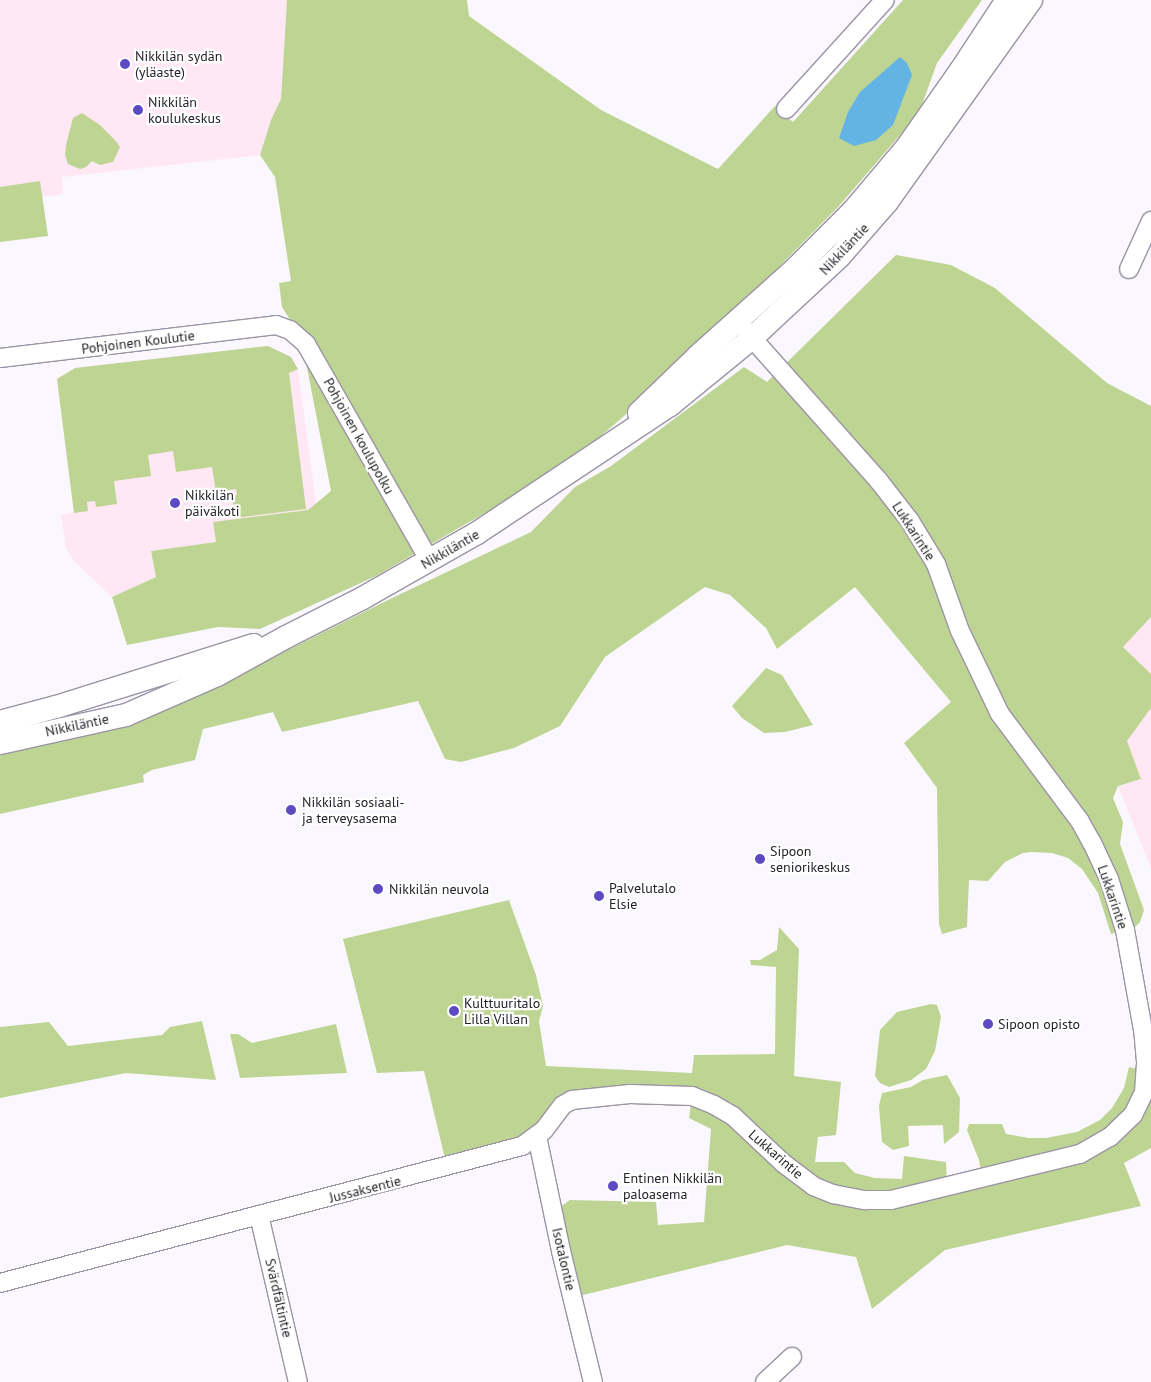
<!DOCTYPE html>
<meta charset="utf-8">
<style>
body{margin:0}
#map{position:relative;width:1151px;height:1382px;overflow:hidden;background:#faf7ff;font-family:"PT Sans",sans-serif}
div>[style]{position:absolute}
.education>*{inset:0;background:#ffe7f3}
.green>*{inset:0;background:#bed493}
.water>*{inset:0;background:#64b3e5}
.roads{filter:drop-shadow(1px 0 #9a94a4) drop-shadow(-1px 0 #9a94a4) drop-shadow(0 1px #9a94a4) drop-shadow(0 -1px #9a94a4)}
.minor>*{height:18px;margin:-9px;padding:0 9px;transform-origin:9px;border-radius:9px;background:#fff}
.tertiary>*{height:22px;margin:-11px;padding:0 11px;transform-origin:11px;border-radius:11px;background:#fff}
.dots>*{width:14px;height:14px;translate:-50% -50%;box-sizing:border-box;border:2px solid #fff;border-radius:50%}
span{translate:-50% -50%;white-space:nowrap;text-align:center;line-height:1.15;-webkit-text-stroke:4.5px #fff;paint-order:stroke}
.poi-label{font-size:14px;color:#252329}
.left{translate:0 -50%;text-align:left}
.street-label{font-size:14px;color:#252329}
</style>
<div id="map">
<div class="education">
<div style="clip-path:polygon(0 0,287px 0,281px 99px,271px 120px,260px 155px,62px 177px,63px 194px,0 203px)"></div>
<div style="clip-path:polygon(268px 346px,291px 357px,298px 369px,316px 503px,308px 510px,213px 522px,216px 542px,151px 551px,156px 577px,112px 597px,74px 561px,66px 548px,61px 515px,74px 512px,57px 379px,75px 368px)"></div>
<div style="clip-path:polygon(1151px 617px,1151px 674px,1123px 647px)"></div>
<div style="clip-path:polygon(1151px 708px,1151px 868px,1118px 786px,1140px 779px,1126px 741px)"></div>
</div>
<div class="green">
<div style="clip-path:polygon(287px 0,467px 0,469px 16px,601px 110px,718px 169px,775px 106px,793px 122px,903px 0,982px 0,937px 63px,919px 113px,839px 206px,753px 293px,623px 417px,588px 447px,497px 506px,376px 576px,260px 629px,218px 627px,127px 645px,112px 597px,156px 577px,151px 551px,216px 542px,213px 522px,308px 510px,331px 491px,301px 337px,282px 307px,279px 283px,291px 281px,275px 177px,260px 155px,271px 120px,281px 99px)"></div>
<div style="clip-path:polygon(82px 113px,100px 125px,115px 140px,120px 147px,113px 162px,100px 165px,92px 161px,86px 167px,80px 169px,68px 164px,65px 155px,66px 145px,73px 118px)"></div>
<div style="clip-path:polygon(40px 181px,48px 236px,0 242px,0 187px)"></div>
<div style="clip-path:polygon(896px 255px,951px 265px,995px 288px,1107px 383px,1151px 406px,1151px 617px,1123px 647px,1151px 674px,1151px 708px,1127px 741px,1141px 779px,1118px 786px,1113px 798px,1123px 822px,1120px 844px,1144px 910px,1140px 922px,1135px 927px,1111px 934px,1098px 893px,1082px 869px,1068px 858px,1052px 853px,1031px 852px,1023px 853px,1005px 862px,988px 881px,969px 880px,967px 927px,942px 934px,939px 924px,937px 788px,904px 743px,951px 702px,855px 587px,777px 649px,766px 628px,730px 595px,705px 587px,605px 657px,560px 726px,514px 748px,461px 762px,445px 759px,418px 701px,282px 732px,273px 712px,203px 729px,195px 760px,152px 770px,143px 775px,144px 782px,0 814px,0 751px,197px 695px,390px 599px,531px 532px,575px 487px,611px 466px,744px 367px,767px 382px)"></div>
<div style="clip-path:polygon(268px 346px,291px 357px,298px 369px,289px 373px,306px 509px,235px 518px,232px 496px,237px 495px,236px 489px,216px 492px,212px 467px,176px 472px,173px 451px,148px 455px,151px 476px,114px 481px,117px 504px,96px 507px,95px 501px,87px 502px,88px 511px,74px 513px,57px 379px,75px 368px)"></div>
<div style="clip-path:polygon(766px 668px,782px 675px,813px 725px,785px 732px,764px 733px,742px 718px,732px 706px)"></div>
<div style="clip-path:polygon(509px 900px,536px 975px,543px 1006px,539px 1021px,546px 1066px,692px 1073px,694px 1055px,775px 1054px,776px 967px,751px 965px,750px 960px,760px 960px,777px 950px,779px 927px,799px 949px,794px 1076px,841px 1082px,836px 1135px,818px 1137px,815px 1162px,844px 1162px,855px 1173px,875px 1178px,902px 1179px,904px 1156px,946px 1162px,947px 1186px,982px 1178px,979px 1160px,967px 1130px,969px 1124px,1002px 1124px,1006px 1134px,1029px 1138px,1046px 1138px,1077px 1132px,1100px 1120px,1112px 1108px,1124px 1088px,1129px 1067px,1144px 1071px,1151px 1045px,1151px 1148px,1124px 1163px,1141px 1206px,945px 1250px,872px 1309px,856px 1257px,787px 1245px,579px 1296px,553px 1212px,570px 1200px,656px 1202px,658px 1225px,704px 1222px,711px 1129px,689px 1118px,692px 1096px,572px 1100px,537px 1136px,447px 1167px,424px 1071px,377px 1073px,343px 939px)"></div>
<div style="clip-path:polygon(931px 1004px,937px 1005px,941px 1017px,935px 1051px,926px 1069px,911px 1080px,889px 1087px,880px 1083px,875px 1076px,880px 1030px,897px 1012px)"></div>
<div style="clip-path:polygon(202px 1021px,216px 1080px,126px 1073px,0 1098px,0 1027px,49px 1022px,68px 1046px,162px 1035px,170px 1027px)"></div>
<div style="clip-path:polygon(336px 1024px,347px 1073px,240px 1078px,230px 1034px,238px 1034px,252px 1043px)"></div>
<div style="clip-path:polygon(947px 1075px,960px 1098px,959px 1132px,944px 1144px,943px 1125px,908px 1126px,909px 1146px,893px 1150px,882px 1142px,879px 1106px,882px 1093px,911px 1087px,923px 1080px)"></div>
</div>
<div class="water">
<div style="clip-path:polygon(900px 57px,907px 63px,912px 75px,893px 125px,876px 140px,854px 146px,839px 138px,848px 112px,860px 92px)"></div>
</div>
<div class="roads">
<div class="minor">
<div style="left:786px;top:109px;width:147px;rotate:-47.8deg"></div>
<div style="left:1129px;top:269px;width:53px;rotate:-65.4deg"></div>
<div style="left:0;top:358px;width:278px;rotate:-6.8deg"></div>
<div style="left:276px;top:325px;width:15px;rotate:20deg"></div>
<div style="left:290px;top:330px;width:21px;rotate:41deg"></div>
<div style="left:306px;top:344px;width:250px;rotate:60.3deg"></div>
<div style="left:537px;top:1136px;width:117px;rotate:78.2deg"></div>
<div style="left:561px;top:1251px;width:135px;rotate:76.3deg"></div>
<div style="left:259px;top:1215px;width:171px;rotate:76.9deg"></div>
<div style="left:0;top:1283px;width:540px;rotate:-14.71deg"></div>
<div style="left:522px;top:1146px;width:27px;rotate:-36deg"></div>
<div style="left:544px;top:1130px;width:31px;rotate:-53deg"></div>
<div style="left:563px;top:1105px;width:10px;rotate:-29deg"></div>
<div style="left:572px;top:1100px;width:58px;rotate:-5.9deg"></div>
<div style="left:630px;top:1094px;width:62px;rotate:1.8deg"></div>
<div style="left:692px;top:1096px;width:24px;rotate:22deg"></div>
<div style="left:714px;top:1105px;width:22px;rotate:30deg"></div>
<div style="left:733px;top:1116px;width:69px;rotate:43.2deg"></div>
<div style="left:783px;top:1163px;width:38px;rotate:37deg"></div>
<div style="left:813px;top:1186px;width:22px;rotate:22deg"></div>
<div style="left:833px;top:1194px;width:33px;rotate:11deg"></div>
<div style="left:865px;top:1200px;width:26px"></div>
<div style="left:891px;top:1200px;width:195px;rotate:-13.7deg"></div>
<div style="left:1080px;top:1154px;width:34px;rotate:-30deg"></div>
<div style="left:1110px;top:1137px;width:32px;rotate:-44deg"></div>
<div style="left:1133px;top:1115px;width:25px;rotate:-64deg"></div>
<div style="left:1144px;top:1092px;width:30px;rotate:-86deg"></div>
<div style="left:1146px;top:1062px;width:32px;rotate:-95deg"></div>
<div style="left:1143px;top:1030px;width:102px;rotate:-100.2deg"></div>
<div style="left:1125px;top:930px;width:53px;rotate:-107.4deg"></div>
<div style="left:1109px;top:879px;width:40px;rotate:-115deg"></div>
<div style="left:1092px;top:843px;width:26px;rotate:-119deg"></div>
<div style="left:1079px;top:820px;width:132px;rotate:-126.7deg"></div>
<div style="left:1000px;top:714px;width:92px;rotate:-115.7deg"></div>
<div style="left:960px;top:631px;width:71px;rotate:-109.7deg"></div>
<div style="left:936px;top:564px;width:50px;rotate:-121.2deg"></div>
<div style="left:910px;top:521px;width:51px;rotate:-127.8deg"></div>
<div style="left:879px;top:481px;width:213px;rotate:-131.6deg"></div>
<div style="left:765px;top:1382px;width:37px;rotate:-43deg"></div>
</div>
<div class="tertiary">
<div style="left:639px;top:413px;width:82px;rotate:-44deg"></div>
<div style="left:698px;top:356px;width:132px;rotate:-41.9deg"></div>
<div style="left:796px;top:268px;width:81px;rotate:-45deg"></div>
<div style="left:853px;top:211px;width:84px;rotate:-49.8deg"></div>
<div style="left:907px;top:147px;width:94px;rotate:-55deg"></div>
<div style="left:961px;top:70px;width:84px;rotate:-56.7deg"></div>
<div style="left:0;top:722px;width:58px;rotate:-15deg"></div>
<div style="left:56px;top:707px;width:207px;rotate:-17.4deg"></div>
<div style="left:0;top:743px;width:129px;rotate:-12.5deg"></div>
<div style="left:126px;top:715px;width:99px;rotate:-23.7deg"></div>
<div style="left:217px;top:675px;width:79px;rotate:-28.8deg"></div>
<div style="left:286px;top:637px;width:84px;rotate:-26.9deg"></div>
<div style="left:361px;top:599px;width:133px;rotate:-29.6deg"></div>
<div style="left:477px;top:533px;width:232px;rotate:-33.6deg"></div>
<div style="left:670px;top:405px;width:106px;rotate:-39.3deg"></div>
<div style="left:752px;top:338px;width:119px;rotate:-43deg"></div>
<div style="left:839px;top:257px;width:73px;rotate:-48.9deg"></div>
<div style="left:887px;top:202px;width:248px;rotate:-54.5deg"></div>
</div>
</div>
<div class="dots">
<div style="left:125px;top:64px;background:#5b4ac2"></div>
<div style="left:138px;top:110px;background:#5b4ac2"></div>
<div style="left:175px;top:503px;background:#5b4ac2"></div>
<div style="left:291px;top:810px;background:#5b4ac2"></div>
<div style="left:760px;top:859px;background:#5b4ac2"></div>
<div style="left:378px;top:889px;background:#5b4ac2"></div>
<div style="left:599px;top:896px;background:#5b4ac2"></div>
<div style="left:454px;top:1011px;background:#5b4ac2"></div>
<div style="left:988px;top:1024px;background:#5b4ac2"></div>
<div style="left:613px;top:1186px;background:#5b4ac2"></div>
</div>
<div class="poi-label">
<span class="left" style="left:135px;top:64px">Nikkilän sydän<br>(yläaste)</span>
<span class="left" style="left:148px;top:110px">Nikkilän<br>koulukeskus</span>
<span class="left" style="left:185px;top:503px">Nikkilän<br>päiväkoti</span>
<span class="left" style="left:302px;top:810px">Nikkilän sosiaali-<br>ja terveysasema</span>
<span class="left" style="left:770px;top:859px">Sipoon<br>seniorikeskus</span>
<span class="left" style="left:609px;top:896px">Palvelutalo<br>Elsie</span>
<span class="left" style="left:389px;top:889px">Nikkilän neuvola</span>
<span class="left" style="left:464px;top:1011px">Kulttuuritalo<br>Lilla Villan</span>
<span class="left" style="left:998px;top:1024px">Sipoon opisto</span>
<span class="left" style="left:623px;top:1186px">Entinen Nikkilän<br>paloasema</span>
</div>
<div class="street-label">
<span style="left:844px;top:249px;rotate:-47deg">Nikkiläntie</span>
<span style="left:138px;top:342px;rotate:-7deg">Pohjoinen Koulutie</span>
<span style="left:359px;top:436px;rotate:61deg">Pohjoinen koulupolku</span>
<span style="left:914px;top:531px;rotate:57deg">Lukkarintie</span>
<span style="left:450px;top:549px;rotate:-30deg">Nikkiläntie</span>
<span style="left:77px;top:725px;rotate:-12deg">Nikkiläntie</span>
<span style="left:1113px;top:897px;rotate:71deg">Lukkarintie</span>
<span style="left:776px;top:1154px;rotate:41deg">Lukkarintie</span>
<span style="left:365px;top:1189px;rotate:-14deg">Jussaksentie</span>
<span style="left:564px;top:1259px;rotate:77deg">Isotalontie</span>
<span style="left:279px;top:1298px;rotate:77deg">Svärdfältintie</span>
</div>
</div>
